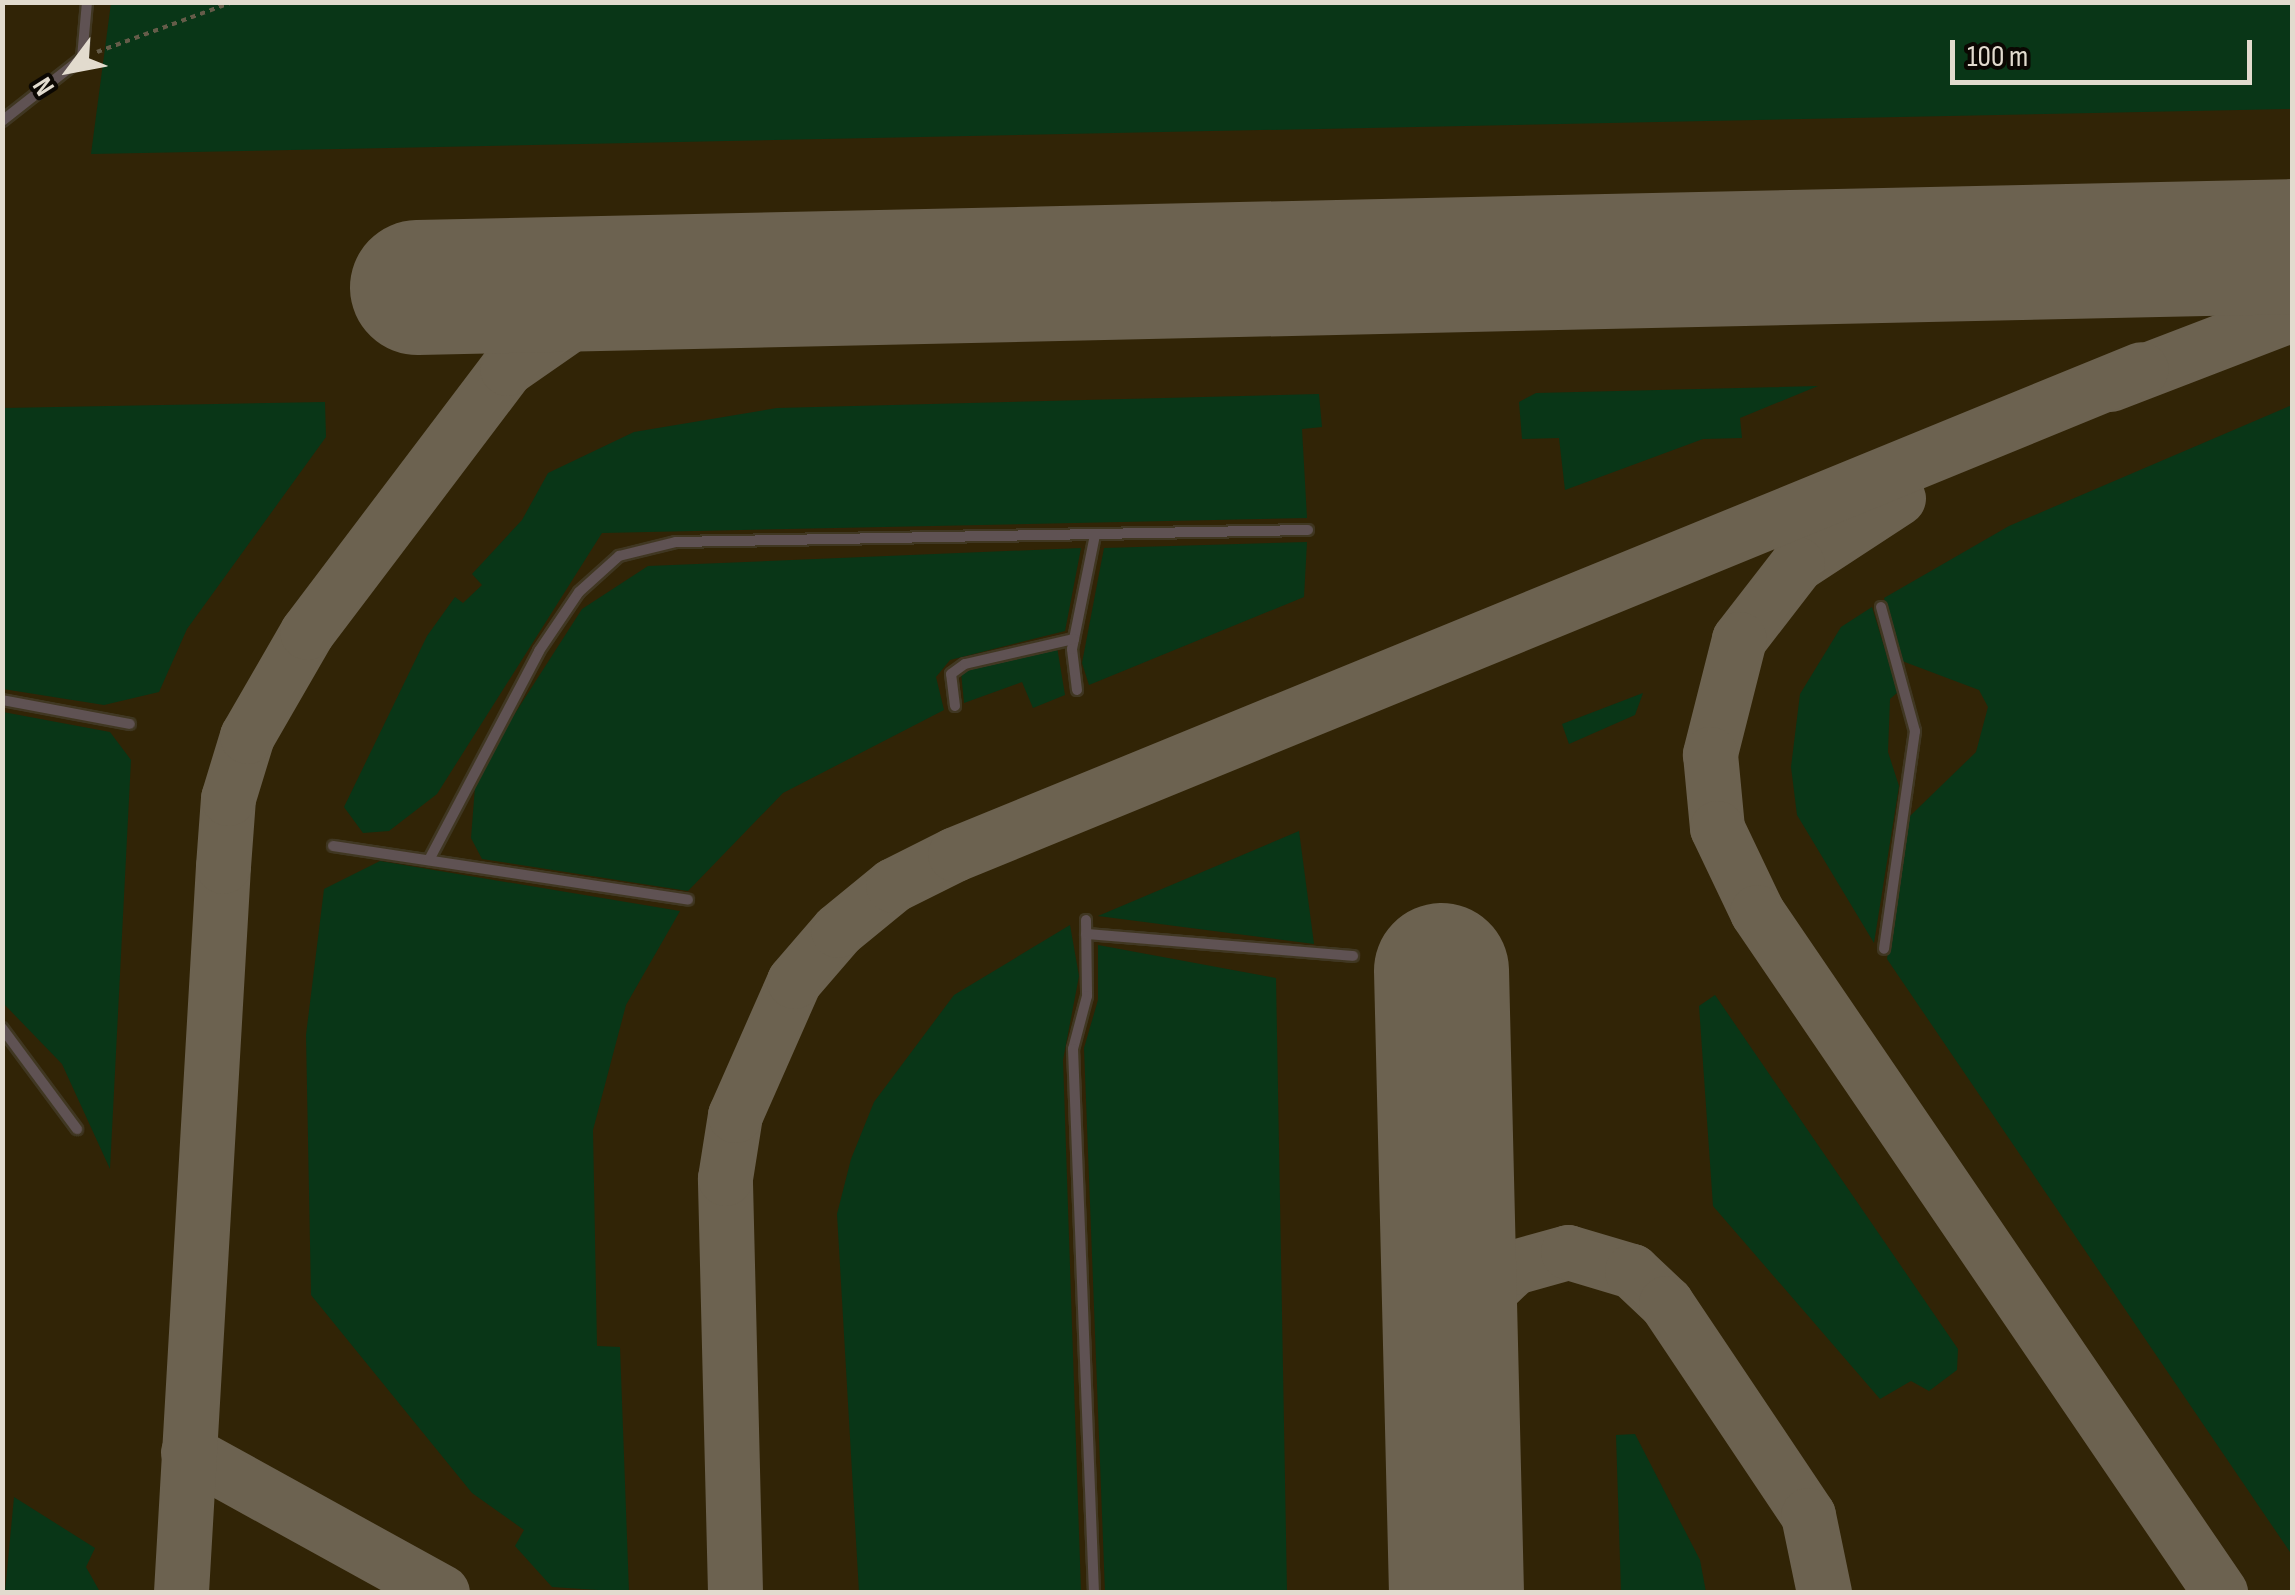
<!DOCTYPE html>
<style>
body{margin:0}
#map{position:relative;width:2295px;height:1595px;overflow:hidden;background:#261c06;font-family:"Sofia Sans Condensed",sans-serif}
div>[style]{position:absolute}
.built>*{inset:0;background:#312406;transform-origin:0 0}
.green>*{inset:0;background:#093617}
.taxiway>*{height:55px;margin:-27.5px;padding:0 27.5px;transform-origin:27.5px;border-radius:27.5px;background:#6c6250}
.runway>*{height:135px;margin:-67.5px;padding:0 67.5px;transform-origin:67.5px;border-radius:67.5px;background:#6c6250}
.path>*{height:4px;margin-top:-2px;transform-origin:0;background:repeating-linear-gradient(90deg,#655c49 0 5px,transparent 0 10px)}
.roads{filter:drop-shadow(2px 0 #403722) drop-shadow(-2px 0 #403722) drop-shadow(0 2px #403722) drop-shadow(0 -2px #403722)}
.service>*{height:10px;margin:-5px;padding:0 5px;transform-origin:5px;border-radius:5px;background:#5f5253}
span{translate:-50% -50%;white-space:nowrap;text-align:center;line-height:1.15;-webkit-text-stroke:8px #0b0702;paint-order:stroke}
.frame{position:absolute;inset:0;border:5px solid #e2dbce;pointer-events:none}
.north{position:absolute;left:20px;top:20px;width:100px;height:100px;-webkit-text-stroke:8px #0b0702;paint-order:stroke;rotate:238deg;font-size:28px;font-weight:700;line-height:40px;text-align:center;color:#e2dbce}
.north::after{content:'';display:block;margin:auto;width:35px;height:45px;background:#e2dbce;clip-path:polygon(50% 0,100% 100%,50% 72%,0 100%)}
.scale{position:absolute;left:1950px;top:40px;width:302px;height:45px;box-sizing:border-box;border:5px solid #e2dbce;border-top:0;padding-left:12px;font-size:30px;line-height:35px;white-space:nowrap;color:#e2dbce;-webkit-text-stroke:8px #0b0702;paint-order:stroke}
</style>
<div id="map">
<div class="built">
<div style="left:3px;top:3px;width:2289px;height:1589px"></div>
</div>
<div class="green">
<div style="clip-path:polygon(111px 3px,2292px 2px,2292px 109px,91px 154px)"></div>
<div style="clip-path:polygon(1818px 386px,1740px 418px,1742px 438px,1703px 439px,1565px 490px,1559px 438px,1522px 439px,1519px 402px,1536px 393px)"></div>
<div style="clip-path:polygon(1319px 394px,1322px 427px,1302px 429px,1307px 518px,602px 533px,437px 794px,389px 831px,363px 833px,344px 807px,427px 636px,455px 597px,463px 603px,482px 585px,472px 574px,522px 520px,548px 473px,634px 432px,777px 408px)"></div>
<div style="clip-path:polygon(325px 402px,326px 437px,187px 629px,159px 692px,104px 705px,3px 689px,3px 408px)"></div>
<div style="clip-path:polygon(2292px 405px,2292px 1555px,1887px 959px,1909px 817px,1976px 752px,1988px 707px,1979px 690px,1902px 661px,1884px 598px,2009px 526px)"></div>
<div style="clip-path:polygon(1307px 542px,1304px 597px,1089px 685px,1082px 663px,1104px 548px)"></div>
<div style="clip-path:polygon(1081px 548px,1065px 631px,950px 660px,936px 677px,944px 710px,783px 793px,688px 891px,482px 859px,471px 838px,476px 774px,582px 609px,648px 566px)"></div>
<div style="clip-path:polygon(1872px 607px,1898px 692px,1890px 699px,1888px 752px,1899px 786px,1874px 943px,1797px 815px,1791px 767px,1800px 694px,1841px 627px)"></div>
<div style="clip-path:polygon(1057px 647px,1065px 695px,1033px 708px,1022px 682px,964px 703px,961px 672px)"></div>
<div style="clip-path:polygon(1643px 693px,1635px 715px,1569px 744px,1562px 724px)"></div>
<div style="clip-path:polygon(3px 712px,110px 732px,131px 760px,110px 1169px,62px 1064px,3px 1003px)"></div>
<div style="clip-path:polygon(1299px 831px,1314px 944px,1098px 916px)"></div>
<div style="clip-path:polygon(380px 861px,680px 911px,626px 1005px,593px 1130px,597px 1346px,620px 1347px,629px 1592px,552px 1587px,515px 1546px,524px 1530px,472px 1493px,311px 1295px,306px 1035px,324px 889px)"></div>
<div style="clip-path:polygon(1070px 925px,1079px 976px,1063px 1060px,1081px 1592px,859px 1592px,837px 1214px,851px 1159px,874px 1102px,954px 995px)"></div>
<div style="clip-path:polygon(1098px 945px,1276px 978px,1287px 1592px,1105px 1592px,1084px 1048px,1098px 1000px)"></div>
<div style="clip-path:polygon(1715px 995px,1958px 1349px,1957px 1370px,1929px 1391px,1911px 1381px,1880px 1399px,1713px 1206px,1699px 1006px)"></div>
<div style="clip-path:polygon(1635px 1434px,1700px 1560px,1706px 1592px,1621px 1592px,1616px 1435px)"></div>
<div style="clip-path:polygon(14px 1497px,95px 1548px,86px 1567px,100px 1592px,5px 1592px)"></div>
</div>
<div class="taxiway">
<div style="left:2110px;top:384px;width:195px;rotate:-21deg"></div>
<div style="left:1898px;top:498px;width:121px;rotate:146.8deg"></div>
<div style="left:1797px;top:564px;width:95px;rotate:127.7deg"></div>
<div style="left:1739px;top:639px;width:119px;rotate:104.2deg"></div>
<div style="left:1710px;top:754px;width:74px;rotate:84.6deg"></div>
<div style="left:1717px;top:828px;width:93px;rotate:64.5deg"></div>
<div style="left:1757px;top:912px;width:823px;rotate:55.75deg"></div>
<div style="left:1452px;top:1360px;width:57px;rotate:-69.3deg"></div>
<div style="left:1472px;top:1307px;width:58px;rotate:-43.6deg"></div>
<div style="left:1514px;top:1267px;width:56px;rotate:-15.5deg"></div>
<div style="left:1568px;top:1252px;width:67px;rotate:16.5deg"></div>
<div style="left:1632px;top:1271px;width:47px;rotate:43.3deg"></div>
<div style="left:1666px;top:1303px;width:255px;rotate:56.2deg"></div>
<div style="left:1808px;top:1515px;width:79px;rotate:78.3deg"></div>
<div style="left:188px;top:1452px;width:290px;rotate:28.9deg"></div>
<div style="left:181px;top:1592px;width:727px;rotate:-86.69deg"></div>
<div style="left:223px;top:866px;width:68px;rotate:-85.8deg"></div>
<div style="left:228px;top:798px;width:65px;rotate:-73deg"></div>
<div style="left:247px;top:736px;width:120px;rotate:-60deg"></div>
<div style="left:307px;top:632px;width:331px;rotate:-52.9deg"></div>
<div style="left:507px;top:368px;width:89px;rotate:-34.9deg"></div>
<div style="left:580px;top:317px;width:53px;rotate:-22.2deg"></div>
<div style="left:629px;top:297px;width:121px;rotate:-8.1deg"></div>
<div style="left:735px;top:1592px;width:414px;rotate:-91.4deg"></div>
<div style="left:725px;top:1178px;width:64px;rotate:-81deg"></div>
<div style="left:735px;top:1115px;width:146px;rotate:-66.2deg"></div>
<div style="left:794px;top:981px;width:67px;rotate:-49.2deg"></div>
<div style="left:838px;top:930px;width:71px;rotate:-39.3deg"></div>
<div style="left:893px;top:885px;width:69px;rotate:-26.6deg"></div>
<div style="left:955px;top:854px;width:1281px;rotate:-22.24deg"></div>
</div>
<div class="runway">
<div style="left:417px;top:287px;width:1875px;rotate:-1.25deg"></div>
<div style="left:1441px;top:970px;width:622px;rotate:88.62deg"></div>
</div>
<div class="path">
<div style="left:97px;top:52px;width:145px;rotate:-20.2deg"></div>
</div>
<div class="roads">
<div class="service">
<div style="left:2px;top:121px;width:102px;rotate:-38.2deg"></div>
<div style="left:82px;top:58px;width:56px;rotate:-84.9deg"></div>
<div style="left:1881px;top:607px;width:129px;rotate:74.7deg"></div>
<div style="left:1915px;top:731px;width:220px;rotate:98.1deg"></div>
<div style="left:1077px;top:690px;width:41px;rotate:-97deg"></div>
<div style="left:1072px;top:649px;width:116px;rotate:-78.6deg"></div>
<div style="left:2px;top:700px;width:130px;rotate:10.6deg"></div>
<div style="left:955px;top:706px;width:32px;rotate:-97deg"></div>
<div style="left:951px;top:674px;width:17px;rotate:-36deg"></div>
<div style="left:965px;top:664px;width:112px;rotate:-12.9deg"></div>
<div style="left:333px;top:846px;width:359px;rotate:8.6deg"></div>
<div style="left:429px;top:860px;width:236px;rotate:-62.2deg"></div>
<div style="left:539px;top:651px;width:71px;rotate:-55.9deg"></div>
<div style="left:579px;top:592px;width:54px;rotate:-42deg"></div>
<div style="left:619px;top:556px;width:59px;rotate:-13.8deg"></div>
<div style="left:676px;top:542px;width:632px;rotate:-1.09deg"></div>
<div style="left:1086px;top:920px;width:76px;rotate:89.2deg"></div>
<div style="left:1087px;top:996px;width:55px;rotate:104.8deg"></div>
<div style="left:1073px;top:1049px;width:543px;rotate:87.79deg"></div>
<div style="left:1086px;top:934px;width:268px;rotate:4.7deg"></div>
<div style="left:2px;top:1028px;width:126px;rotate:53.4deg"></div>
</div>
</div>
<div class="frame"></div>
<div class="north">N</div>
<div class="scale">100 m</div>
</div>
